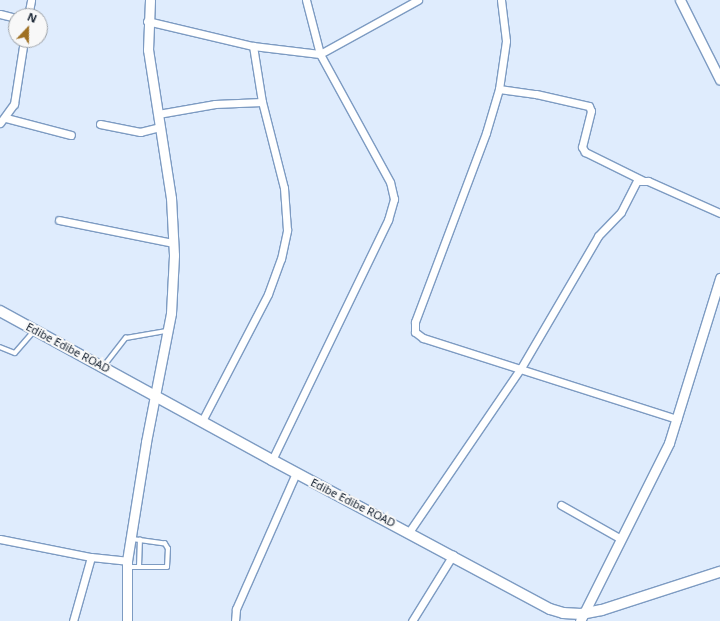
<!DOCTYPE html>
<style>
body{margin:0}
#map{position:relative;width:720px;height:621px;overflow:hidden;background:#dfecfd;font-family:"Noto Sans",sans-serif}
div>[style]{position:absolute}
.roads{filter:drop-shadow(1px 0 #7d9bc2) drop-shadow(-1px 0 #7d9bc2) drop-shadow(0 1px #7d9bc2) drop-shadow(0 -1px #7d9bc2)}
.service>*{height:3.5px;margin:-1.75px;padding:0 1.75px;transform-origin:1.75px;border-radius:1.75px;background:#fff}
.minor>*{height:7px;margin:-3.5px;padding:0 3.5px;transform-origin:3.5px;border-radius:3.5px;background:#fff}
.tertiary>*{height:9px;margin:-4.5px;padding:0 4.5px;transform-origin:4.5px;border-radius:4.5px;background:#fff}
.secondary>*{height:10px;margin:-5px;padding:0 5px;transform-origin:5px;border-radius:5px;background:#fff}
span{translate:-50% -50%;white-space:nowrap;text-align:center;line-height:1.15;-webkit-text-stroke:4px #f8f8f8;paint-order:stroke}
.street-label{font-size:11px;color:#152130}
.north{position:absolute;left:8px;top:8px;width:40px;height:40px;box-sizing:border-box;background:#f8f8f8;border:1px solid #9da2a8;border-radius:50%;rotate:22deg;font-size:11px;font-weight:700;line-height:16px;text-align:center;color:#152130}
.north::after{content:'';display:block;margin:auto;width:14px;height:18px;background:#9f7022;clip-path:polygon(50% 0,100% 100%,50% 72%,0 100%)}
</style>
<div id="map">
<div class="roads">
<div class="service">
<div style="left:0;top:347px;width:16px;rotate:22deg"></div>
<div style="left:15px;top:353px;width:29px;rotate:-49deg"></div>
<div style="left:103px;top:367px;width:37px;rotate:-52deg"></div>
<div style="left:126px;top:338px;width:41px;rotate:-9.9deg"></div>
<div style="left:128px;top:567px;width:39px"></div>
<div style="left:167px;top:567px;width:18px;rotate:-87deg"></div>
<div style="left:168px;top:549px;width:6px;rotate:-121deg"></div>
<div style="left:165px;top:544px;width:34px;rotate:-172deg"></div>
<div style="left:139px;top:567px;width:27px;rotate:-88deg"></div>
</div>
<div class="minor">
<div style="left:501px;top:0;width:41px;rotate:83deg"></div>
<div style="left:506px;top:41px;width:49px;rotate:98.3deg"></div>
<div style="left:499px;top:89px;width:46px;rotate:106.5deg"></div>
<div style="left:486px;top:133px;width:202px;rotate:110.6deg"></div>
<div style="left:415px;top:322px;width:10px;rotate:90deg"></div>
<div style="left:415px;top:332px;width:10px;rotate:37deg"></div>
<div style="left:423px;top:338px;width:267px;rotate:17.7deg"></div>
<div style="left:0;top:14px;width:16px;rotate:14deg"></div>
<div style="left:28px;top:16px;width:16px;rotate:-79deg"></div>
<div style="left:147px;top:21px;width:109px;rotate:13.3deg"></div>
<div style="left:253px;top:46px;width:67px;rotate:6.8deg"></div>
<div style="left:320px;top:54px;width:112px;rotate:-28.9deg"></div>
<div style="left:499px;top:89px;width:37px;rotate:8deg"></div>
<div style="left:536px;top:94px;width:54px;rotate:12.8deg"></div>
<div style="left:589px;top:106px;width:5px;rotate:68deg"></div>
<div style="left:591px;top:111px;width:37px;rotate:104deg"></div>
<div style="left:582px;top:147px;width:6px;rotate:59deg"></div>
<div style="left:585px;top:152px;width:64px;rotate:26.2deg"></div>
<div style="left:158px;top:114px;width:58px;rotate:-10deg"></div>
<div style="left:215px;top:104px;width:47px;rotate:-2.4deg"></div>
<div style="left:6px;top:118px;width:67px;rotate:14.7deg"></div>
<div style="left:0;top:123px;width:24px;rotate:-54deg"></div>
<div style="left:14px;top:104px;width:65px;rotate:-81.1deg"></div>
<div style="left:100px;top:124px;width:41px;rotate:11.3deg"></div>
<div style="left:140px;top:132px;width:21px;rotate:-14deg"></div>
<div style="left:59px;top:220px;width:116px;rotate:11.4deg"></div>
<div style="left:202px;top:421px;width:143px;rotate:-62.5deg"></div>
<div style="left:268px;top:294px;width:37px;rotate:-70deg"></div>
<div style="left:281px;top:259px;width:30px;rotate:-78deg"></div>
<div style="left:287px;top:230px;width:42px;rotate:-94.1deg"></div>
<div style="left:284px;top:188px;width:89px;rotate:-104.3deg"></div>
<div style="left:262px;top:102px;width:57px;rotate:-99.1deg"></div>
<div style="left:272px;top:460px;width:267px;rotate:-64.2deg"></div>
<div style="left:388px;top:220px;width:22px;rotate:-74deg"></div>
<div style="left:394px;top:199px;width:17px;rotate:-103deg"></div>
<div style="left:390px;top:182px;width:146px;rotate:-118.7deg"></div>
<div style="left:320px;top:54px;width:56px;rotate:-104.5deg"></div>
<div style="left:561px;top:505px;width:69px;rotate:29.5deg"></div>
<div style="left:409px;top:532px;width:199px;rotate:-55.7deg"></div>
<div style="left:521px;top:368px;width:153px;rotate:-59.7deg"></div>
<div style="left:598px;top:236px;width:33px;rotate:-46deg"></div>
<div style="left:621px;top:212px;width:35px;rotate:-63deg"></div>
<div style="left:637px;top:181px;width:11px"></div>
<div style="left:648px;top:181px;width:79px;rotate:24deg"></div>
<div style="left:0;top:539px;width:93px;rotate:11.2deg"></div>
<div style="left:91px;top:557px;width:36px;rotate:6deg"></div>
<div style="left:73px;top:621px;width:66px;rotate:-74.3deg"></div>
<div style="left:235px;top:621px;width:12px;rotate:-85deg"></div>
<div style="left:236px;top:609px;width:149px;rotate:-66.2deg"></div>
<div style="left:412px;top:621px;width:78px;rotate:-58.2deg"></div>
</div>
<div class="tertiary">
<div style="left:680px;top:0;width:89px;rotate:63.4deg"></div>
<div style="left:127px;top:621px;width:60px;rotate:-90deg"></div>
<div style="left:127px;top:561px;width:121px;rotate:-80.9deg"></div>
<div style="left:146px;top:442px;width:131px;rotate:-79deg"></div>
<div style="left:171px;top:313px;width:58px;rotate:-87deg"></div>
<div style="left:174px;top:255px;width:57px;rotate:-93deg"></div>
<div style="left:171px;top:198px;width:150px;rotate:-98.8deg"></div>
<div style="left:148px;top:50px;width:50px;rotate:-87.7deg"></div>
<div style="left:580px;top:621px;width:199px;rotate:-63.4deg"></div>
<div style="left:669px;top:443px;width:173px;rotate:-72.8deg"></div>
</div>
<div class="secondary">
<div style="left:0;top:311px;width:310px;rotate:28.7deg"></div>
<div style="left:272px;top:460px;width:315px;rotate:28.2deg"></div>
<div style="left:550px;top:609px;width:14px;rotate:17deg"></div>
<div style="left:563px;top:613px;width:18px;rotate:3deg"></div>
<div style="left:581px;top:614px;width:21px;rotate:-11deg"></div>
<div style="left:602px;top:610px;width:124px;rotate:-17.9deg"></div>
</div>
</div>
<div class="street-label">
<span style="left:68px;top:348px;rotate:28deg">Edibe Edibe ROAD</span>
<span style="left:353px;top:503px;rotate:27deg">Edibe Edibe ROAD</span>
</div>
<div class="north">N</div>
</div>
